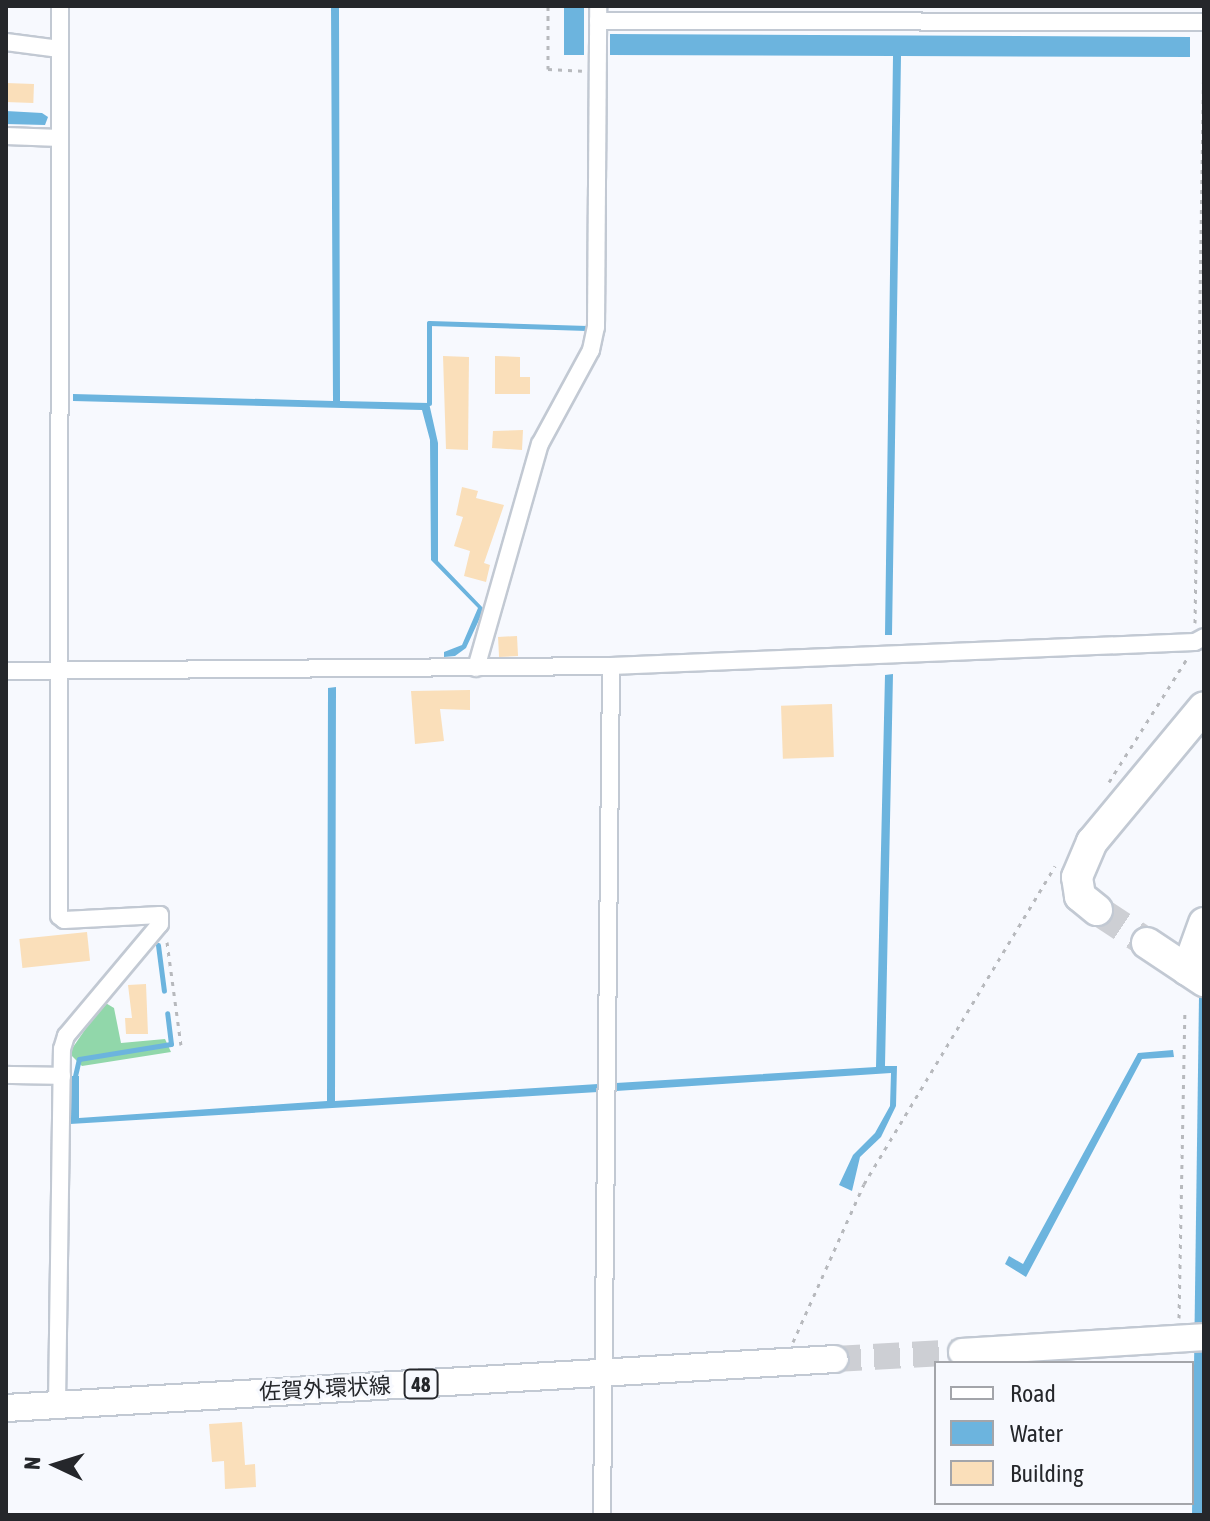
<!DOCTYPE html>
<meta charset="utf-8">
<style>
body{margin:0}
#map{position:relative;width:1210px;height:1521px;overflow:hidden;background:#f7f9fe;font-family:"Asap Condensed","Noto Sans JP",sans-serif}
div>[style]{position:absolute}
.forest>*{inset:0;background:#91d7aa}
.water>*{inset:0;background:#6cb4de;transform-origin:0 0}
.stream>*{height:5px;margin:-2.5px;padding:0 2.5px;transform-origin:2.5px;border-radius:2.5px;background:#6cb4de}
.building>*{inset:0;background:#fadfba;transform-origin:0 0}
.primary-tunnel>*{height:26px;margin-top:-13px;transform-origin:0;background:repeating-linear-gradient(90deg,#cdcfd4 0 26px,transparent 0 39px)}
.motorway-tunnel>*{height:30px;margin-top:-15px;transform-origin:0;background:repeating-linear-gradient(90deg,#cdcfd4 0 30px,transparent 0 45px)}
.path>*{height:3px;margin-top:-1.5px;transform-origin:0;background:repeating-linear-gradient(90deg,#b7b9bd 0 4px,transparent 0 10px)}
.roads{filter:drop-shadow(2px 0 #c2c9d3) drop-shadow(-2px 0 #c2c9d3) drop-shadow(0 2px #c2c9d3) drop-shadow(0 -2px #c2c9d3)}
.minor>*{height:16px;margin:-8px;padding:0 8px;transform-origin:8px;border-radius:8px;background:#fff}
.primary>*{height:26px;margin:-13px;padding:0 13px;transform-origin:13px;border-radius:13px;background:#fff}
.motorway>*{height:30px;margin:-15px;padding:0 15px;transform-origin:15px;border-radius:15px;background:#fff}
span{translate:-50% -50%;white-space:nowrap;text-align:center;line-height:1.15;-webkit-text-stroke:6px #f7f9fe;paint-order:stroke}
.shield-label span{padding:2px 6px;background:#f7f9fe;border:2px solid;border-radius:6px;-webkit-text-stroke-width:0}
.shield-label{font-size:20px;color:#25272b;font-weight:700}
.street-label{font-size:22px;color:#25272b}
.frame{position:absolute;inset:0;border:8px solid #25272b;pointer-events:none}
.legend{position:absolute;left:934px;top:1361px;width:260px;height:144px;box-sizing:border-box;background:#f7f9fe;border:2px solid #a3a5aa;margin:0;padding:10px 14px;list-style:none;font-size:24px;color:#25272b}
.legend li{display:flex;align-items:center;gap:16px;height:40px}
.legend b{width:40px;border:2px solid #a3a5aa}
.north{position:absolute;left:16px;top:1425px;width:80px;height:80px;-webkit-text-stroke:6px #f7f9fe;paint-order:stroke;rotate:274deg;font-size:22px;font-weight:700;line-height:32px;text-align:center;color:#25272b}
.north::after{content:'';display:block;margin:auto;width:28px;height:36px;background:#25272b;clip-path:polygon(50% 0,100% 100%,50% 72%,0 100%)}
</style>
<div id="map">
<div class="forest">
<div style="clip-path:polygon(104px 1002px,114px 1008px,121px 1043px,165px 1039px,171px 1052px,82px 1066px,69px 1053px)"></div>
</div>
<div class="water">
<div style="clip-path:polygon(331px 6px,339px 6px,340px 401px,429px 403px,438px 443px,438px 561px,484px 609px,466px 648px,455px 656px,444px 657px,444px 652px,462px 645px,478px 608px,431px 560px,430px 440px,422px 410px,73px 401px,73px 394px,333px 401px)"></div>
<div style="left:564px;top:6px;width:20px;height:49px"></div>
<div style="clip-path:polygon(610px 34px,1190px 37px,1190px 57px,901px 56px,892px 635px,885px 635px,893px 56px,610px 55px)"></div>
<div style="clip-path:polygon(6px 111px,42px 113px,48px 117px,45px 125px,6px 124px)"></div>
<div style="clip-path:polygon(893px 674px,885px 1066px,897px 1066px,896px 1106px,881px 1137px,860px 1157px,852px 1191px,839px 1185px,853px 1155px,875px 1133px,890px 1106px,891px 1073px,616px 1091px,616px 1083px,876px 1067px,885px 675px)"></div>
<div style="clip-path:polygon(336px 687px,335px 1101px,598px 1084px,598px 1092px,70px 1124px,71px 1076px,79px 1076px,79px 1118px,327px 1101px,328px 688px)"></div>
<div style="clip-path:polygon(1204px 985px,1204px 1515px,1192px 1515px,1199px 997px)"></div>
<div style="clip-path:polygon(1173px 1050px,1174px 1057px,1142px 1059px,1026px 1277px,1005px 1264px,1009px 1256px,1023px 1264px,1138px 1053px)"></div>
</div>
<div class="stream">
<div style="left:429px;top:403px;width:80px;rotate:-90deg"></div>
<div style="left:429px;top:323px;width:158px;rotate:1.8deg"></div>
<div style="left:158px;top:945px;width:46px;rotate:82.6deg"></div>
<div style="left:75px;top:1076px;width:17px;rotate:-77deg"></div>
<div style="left:79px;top:1059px;width:93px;rotate:-9.3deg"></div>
<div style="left:171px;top:1044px;width:31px;rotate:-97deg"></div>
</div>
<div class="building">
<div style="left:6px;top:83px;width:28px;height:19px;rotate:2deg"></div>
<div style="clip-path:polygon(443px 356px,469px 357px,468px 450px,446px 449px)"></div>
<div style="clip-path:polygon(495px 356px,520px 357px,520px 377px,530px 377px,530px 394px,495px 394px)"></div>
<div style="clip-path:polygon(523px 430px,522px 450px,492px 448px,493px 431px)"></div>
<div style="clip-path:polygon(462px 487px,478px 491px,476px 498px,504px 505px,484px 563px,490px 565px,486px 582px,464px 576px,470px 551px,454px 546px,463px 517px,456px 515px)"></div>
<div style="left:517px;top:636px;width:20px;height:19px;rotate:87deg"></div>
<div style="clip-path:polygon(470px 690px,470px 710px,440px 709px,444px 741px,415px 744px,411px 691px)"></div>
<div style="left:832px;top:704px;width:53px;height:51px;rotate:88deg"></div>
<div style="left:87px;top:932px;width:29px;height:68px;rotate:84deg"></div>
<div style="clip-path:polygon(146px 984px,148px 1034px,126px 1034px,125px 1018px,132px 1018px,128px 985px)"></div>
<div style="clip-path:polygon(242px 1422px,245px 1465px,255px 1464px,256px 1487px,225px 1489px,224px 1461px,212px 1462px,209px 1424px)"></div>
</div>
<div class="primary-tunnel">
<div style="left:835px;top:1359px;width:127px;rotate:-3.2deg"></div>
</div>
<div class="motorway-tunnel">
<div style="left:1097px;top:910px;width:60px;rotate:33.4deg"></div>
</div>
<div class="path">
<div style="left:548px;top:6px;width:63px;rotate:90deg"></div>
<div style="left:548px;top:69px;width:34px;rotate:3deg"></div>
<div style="left:1195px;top:623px;width:580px;rotate:-89.11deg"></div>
<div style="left:1109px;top:782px;width:148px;rotate:-57.7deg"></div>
<div style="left:167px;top:942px;width:104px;rotate:82.3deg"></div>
<div style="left:1179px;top:1318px;width:304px;rotate:-88.9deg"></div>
<div style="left:793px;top:1342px;width:173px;rotate:-65.8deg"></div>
<div style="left:864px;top:1184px;width:371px;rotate:-59deg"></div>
</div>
<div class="roads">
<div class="minor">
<div style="left:598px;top:21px;width:606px;rotate:0.09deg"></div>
<div style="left:6px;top:42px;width:54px;rotate:7.4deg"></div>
<div style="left:6px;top:136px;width:54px;rotate:2.1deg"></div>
<div style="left:476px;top:668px;width:233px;rotate:-74.1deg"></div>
<div style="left:540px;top:444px;width:107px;rotate:-61.5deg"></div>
<div style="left:591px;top:350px;width:24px;rotate:-78deg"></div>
<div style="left:596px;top:327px;width:321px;rotate:-89.6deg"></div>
<div style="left:6px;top:671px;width:605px;rotate:-0.47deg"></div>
<div style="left:611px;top:666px;width:584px;rotate:-2.35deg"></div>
<div style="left:1195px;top:642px;width:10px;rotate:-29deg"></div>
<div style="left:6px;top:1075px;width:56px;rotate:1deg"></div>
<div style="left:57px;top:1405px;width:356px;rotate:-89.2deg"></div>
<div style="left:62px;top:1049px;width:14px;rotate:-73deg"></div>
<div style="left:66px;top:1036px;width:146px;rotate:-50deg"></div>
<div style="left:160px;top:924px;width:9px;rotate:-90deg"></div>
<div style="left:160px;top:915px;width:96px;rotate:177deg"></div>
<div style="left:64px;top:920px;width:6px;rotate:-141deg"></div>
<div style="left:59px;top:916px;width:910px;rotate:-89.94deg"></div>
<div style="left:602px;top:1515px;width:849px;rotate:-89.39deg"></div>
</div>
<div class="primary">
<div style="left:962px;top:1352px;width:242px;rotate:-3.5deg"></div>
<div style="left:6px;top:1408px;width:830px;rotate:-3.38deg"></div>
</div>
<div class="motorway">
<div style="left:1097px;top:910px;width:22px;rotate:-141deg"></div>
<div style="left:1080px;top:896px;width:19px;rotate:-99deg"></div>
<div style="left:1077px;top:877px;width:38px;rotate:-67deg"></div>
<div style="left:1092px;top:842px;width:175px;rotate:-50.3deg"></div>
<div style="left:1147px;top:943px;width:69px;rotate:33.7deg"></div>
<div style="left:1187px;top:970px;width:50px;rotate:-70.1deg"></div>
</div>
</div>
<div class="shield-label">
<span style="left:421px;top:1384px">48</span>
</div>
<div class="street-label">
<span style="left:325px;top:1389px;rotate:-3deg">佐賀外環状線</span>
</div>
<div class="frame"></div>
<ul class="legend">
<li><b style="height:10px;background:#fff"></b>Road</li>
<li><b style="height:22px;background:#6cb4de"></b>Water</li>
<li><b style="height:22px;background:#fadfba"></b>Building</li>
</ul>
<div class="north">N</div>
</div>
